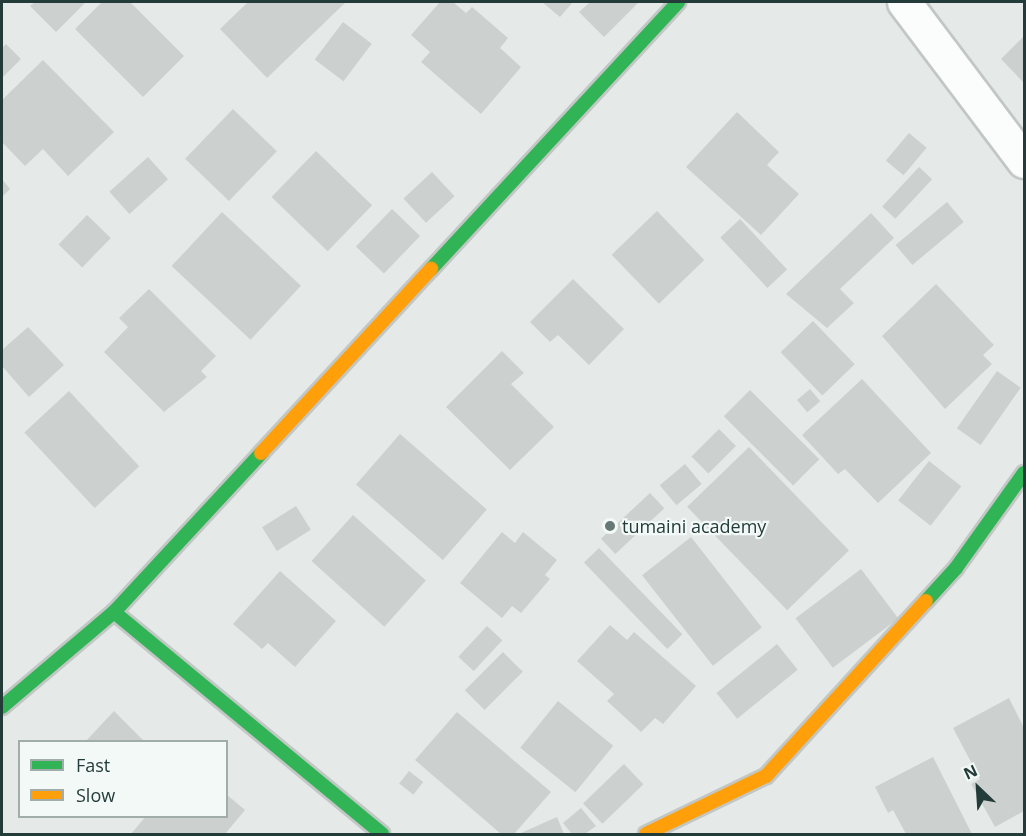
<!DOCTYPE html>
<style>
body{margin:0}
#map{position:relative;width:1026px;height:836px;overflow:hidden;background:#e5eae8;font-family:"Open Sans",sans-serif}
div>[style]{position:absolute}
.building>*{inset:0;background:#ccd1cf;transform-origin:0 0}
.roads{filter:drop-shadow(2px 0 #c2c7c5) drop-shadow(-2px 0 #c2c7c5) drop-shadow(0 2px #c2c7c5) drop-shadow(0 -2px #c2c7c5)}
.street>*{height:33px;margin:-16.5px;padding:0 16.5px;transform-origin:16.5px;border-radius:16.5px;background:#fbfcfc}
.fast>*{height:14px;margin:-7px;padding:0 7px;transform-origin:7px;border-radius:7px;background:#30b455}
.slow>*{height:14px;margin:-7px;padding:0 7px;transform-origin:7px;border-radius:7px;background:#ff9f0a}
.dots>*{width:16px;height:16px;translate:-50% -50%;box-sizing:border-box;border:3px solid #f3f9f7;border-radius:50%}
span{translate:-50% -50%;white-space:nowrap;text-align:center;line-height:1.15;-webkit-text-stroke:4.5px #f3f9f7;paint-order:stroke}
.poi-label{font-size:18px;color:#233c39}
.left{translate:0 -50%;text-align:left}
.frame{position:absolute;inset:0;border:3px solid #233c39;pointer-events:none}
.legend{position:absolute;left:18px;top:740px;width:210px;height:78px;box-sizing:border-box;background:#f3f9f7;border:2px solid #a0adab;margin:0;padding:8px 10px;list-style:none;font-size:18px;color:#233c39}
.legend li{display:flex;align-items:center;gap:12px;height:30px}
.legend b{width:30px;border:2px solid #a0adab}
.north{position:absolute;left:948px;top:758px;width:60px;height:60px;-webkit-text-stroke:4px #f3f9f7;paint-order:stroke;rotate:335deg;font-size:16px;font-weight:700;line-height:24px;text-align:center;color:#233c39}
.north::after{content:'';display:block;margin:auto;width:21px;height:27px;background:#233c39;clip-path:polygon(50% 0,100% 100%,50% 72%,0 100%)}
</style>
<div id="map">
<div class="building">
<div style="clip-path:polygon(35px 2px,86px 2px,56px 32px,30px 6px)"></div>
<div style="clip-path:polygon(102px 2px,130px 2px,184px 56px,143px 97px,75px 29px)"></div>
<div style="clip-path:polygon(248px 2px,346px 2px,267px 78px,220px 29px)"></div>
<div style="clip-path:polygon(440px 2px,453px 2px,466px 13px,472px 7px,508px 38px,500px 48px,521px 67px,481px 114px,421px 62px,430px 52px,411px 35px)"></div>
<div style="clip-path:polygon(542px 2px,573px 2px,560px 17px)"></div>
<div style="clip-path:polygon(590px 2px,639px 2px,604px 37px,579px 12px)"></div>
<div style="left:343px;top:22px;width:36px;height:47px;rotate:37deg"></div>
<div style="clip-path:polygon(1024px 36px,1024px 83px,1001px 59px)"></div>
<div style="clip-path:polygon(6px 44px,21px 59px,2px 78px,2px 48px)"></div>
<div style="clip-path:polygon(43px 60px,114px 132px,68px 176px,43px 149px,25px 166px,2px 142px,2px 100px)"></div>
<div style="left:233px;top:109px;width:61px;height:69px;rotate:44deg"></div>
<div style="clip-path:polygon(737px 112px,779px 152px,767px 165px,799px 194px,761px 235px,686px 167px)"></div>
<div style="left:909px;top:133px;width:23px;height:36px;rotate:40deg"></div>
<div style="left:316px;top:151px;width:78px;height:64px;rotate:44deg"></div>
<div style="left:148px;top:157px;width:30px;height:52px;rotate:48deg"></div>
<div style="left:919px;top:167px;width:18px;height:54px;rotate:43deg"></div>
<div style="left:432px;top:172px;width:33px;height:39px;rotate:47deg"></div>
<div style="clip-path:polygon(2px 179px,10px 189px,2px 197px)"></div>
<div style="left:947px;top:202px;width:26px;height:67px;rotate:50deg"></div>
<div style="left:392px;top:209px;width:39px;height:52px;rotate:44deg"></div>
<div style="left:657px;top:211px;width:68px;height:63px;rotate:46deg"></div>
<div style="left:222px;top:212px;width:108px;height:74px;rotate:43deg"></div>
<div style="clip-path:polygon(871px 213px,894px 238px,840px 289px,854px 303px,827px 328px,786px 294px)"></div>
<div style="left:87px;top:215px;width:33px;height:41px;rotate:44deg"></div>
<div style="left:740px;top:219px;width:69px;height:27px;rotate:47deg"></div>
<div style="clip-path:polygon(573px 279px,624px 329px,589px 365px,558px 335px,550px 342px,530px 322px)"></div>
<div style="clip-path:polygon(936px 284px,994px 345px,983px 355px,992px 364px,945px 409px,882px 336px)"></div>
<div style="clip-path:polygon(149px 289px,216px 356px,201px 371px,207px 377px,164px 412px,104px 352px,128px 327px,119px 318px)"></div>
<div style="left:813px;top:321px;width:60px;height:45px;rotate:46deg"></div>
<div style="clip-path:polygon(28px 327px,64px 365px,29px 397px,2px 366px,2px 350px)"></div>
<div style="clip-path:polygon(502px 351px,524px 373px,511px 384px,554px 427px,510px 470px,446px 407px)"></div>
<div style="left:997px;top:371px;width:29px;height:70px;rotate:35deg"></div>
<div style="clip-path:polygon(862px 379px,931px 453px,878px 503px,845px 469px,838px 474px,802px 435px)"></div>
<div style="left:810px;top:389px;width:16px;height:17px;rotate:50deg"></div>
<div style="left:750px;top:390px;width:98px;height:37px;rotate:45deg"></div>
<div style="left:69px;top:391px;width:103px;height:61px;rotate:47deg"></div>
<div style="left:719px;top:429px;width:24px;height:39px;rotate:45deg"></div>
<div style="left:400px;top:434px;width:115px;height:67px;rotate:41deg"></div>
<div style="left:749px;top:447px;width:144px;height:86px;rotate:46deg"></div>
<div style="left:929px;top:461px;width:41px;height:50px;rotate:38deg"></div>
<div style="left:685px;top:464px;width:26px;height:33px;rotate:50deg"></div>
<div style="left:650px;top:493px;width:21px;height:67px;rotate:47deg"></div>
<div style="left:296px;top:506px;width:28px;height:40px;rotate:58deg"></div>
<div style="left:353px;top:515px;width:98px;height:62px;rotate:42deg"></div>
<div style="clip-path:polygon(502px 532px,515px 543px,523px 532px,557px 560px,545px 575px,550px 579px,521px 613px,512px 606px,502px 618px,460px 583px)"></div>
<div style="left:691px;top:537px;width:115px;height:62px;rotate:52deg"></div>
<div style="left:599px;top:548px;width:120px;height:21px;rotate:46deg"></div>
<div style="left:861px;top:569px;width:62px;height:82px;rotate:53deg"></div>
<div style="clip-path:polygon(280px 571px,336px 621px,295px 667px,268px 643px,262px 649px,233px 624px)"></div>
<div style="clip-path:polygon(610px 625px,627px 640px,634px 632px,696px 686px,663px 724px,655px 718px,641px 732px,607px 701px,614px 694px,577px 661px)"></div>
<div style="left:487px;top:626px;width:21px;height:42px;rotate:43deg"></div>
<div style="left:777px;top:644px;width:33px;height:78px;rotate:51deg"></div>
<div style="left:503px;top:652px;width:28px;height:54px;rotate:45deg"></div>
<div style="clip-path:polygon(1009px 698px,1024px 728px,1024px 811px,995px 827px,971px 784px,980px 779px,953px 728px)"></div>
<div style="left:558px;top:701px;width:71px;height:60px;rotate:39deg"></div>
<div style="clip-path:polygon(114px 711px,145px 742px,85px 742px)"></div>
<div style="clip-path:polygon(457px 712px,551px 792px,514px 834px,501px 834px,415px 760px)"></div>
<div style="clip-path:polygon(933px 757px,972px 834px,906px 834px,893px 810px,888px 813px,875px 787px)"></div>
<div style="left:624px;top:764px;width:28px;height:57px;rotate:46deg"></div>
<div style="left:409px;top:771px;width:18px;height:16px;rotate:38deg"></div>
<div style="clip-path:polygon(226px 794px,245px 810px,225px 834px,131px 834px,146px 816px,226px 816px)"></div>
<div style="clip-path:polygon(581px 808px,596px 826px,585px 834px,572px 834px,563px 823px)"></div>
<div style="clip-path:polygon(557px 817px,564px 834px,522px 834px,521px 833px)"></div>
</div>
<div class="roads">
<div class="street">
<div style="left:904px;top:2px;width:199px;rotate:53deg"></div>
</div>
<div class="fast">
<div style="left:431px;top:269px;width:364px;rotate:-47.2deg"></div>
<div style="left:926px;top:601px;width:45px;rotate:-47.7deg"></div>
<div style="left:956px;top:568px;width:117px;rotate:-54.4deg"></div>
<div style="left:114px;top:612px;width:348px;rotate:39.6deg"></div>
<div style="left:2px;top:707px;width:147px;rotate:-40.3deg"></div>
<div style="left:114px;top:612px;width:217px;rotate:-47.2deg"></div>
</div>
<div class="slow">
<div style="left:261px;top:453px;width:251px;rotate:-47.3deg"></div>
<div style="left:646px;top:834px;width:133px;rotate:-25.8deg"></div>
<div style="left:766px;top:776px;width:237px;rotate:-47.6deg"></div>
</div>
</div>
<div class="dots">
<div style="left:610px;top:526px;background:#677976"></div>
</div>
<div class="poi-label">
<span class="left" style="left:622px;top:526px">tumaini academy</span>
</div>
<div class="frame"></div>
<ul class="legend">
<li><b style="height:8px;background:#30b455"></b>Fast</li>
<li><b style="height:8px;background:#ff9f0a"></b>Slow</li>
</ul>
<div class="north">N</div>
</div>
